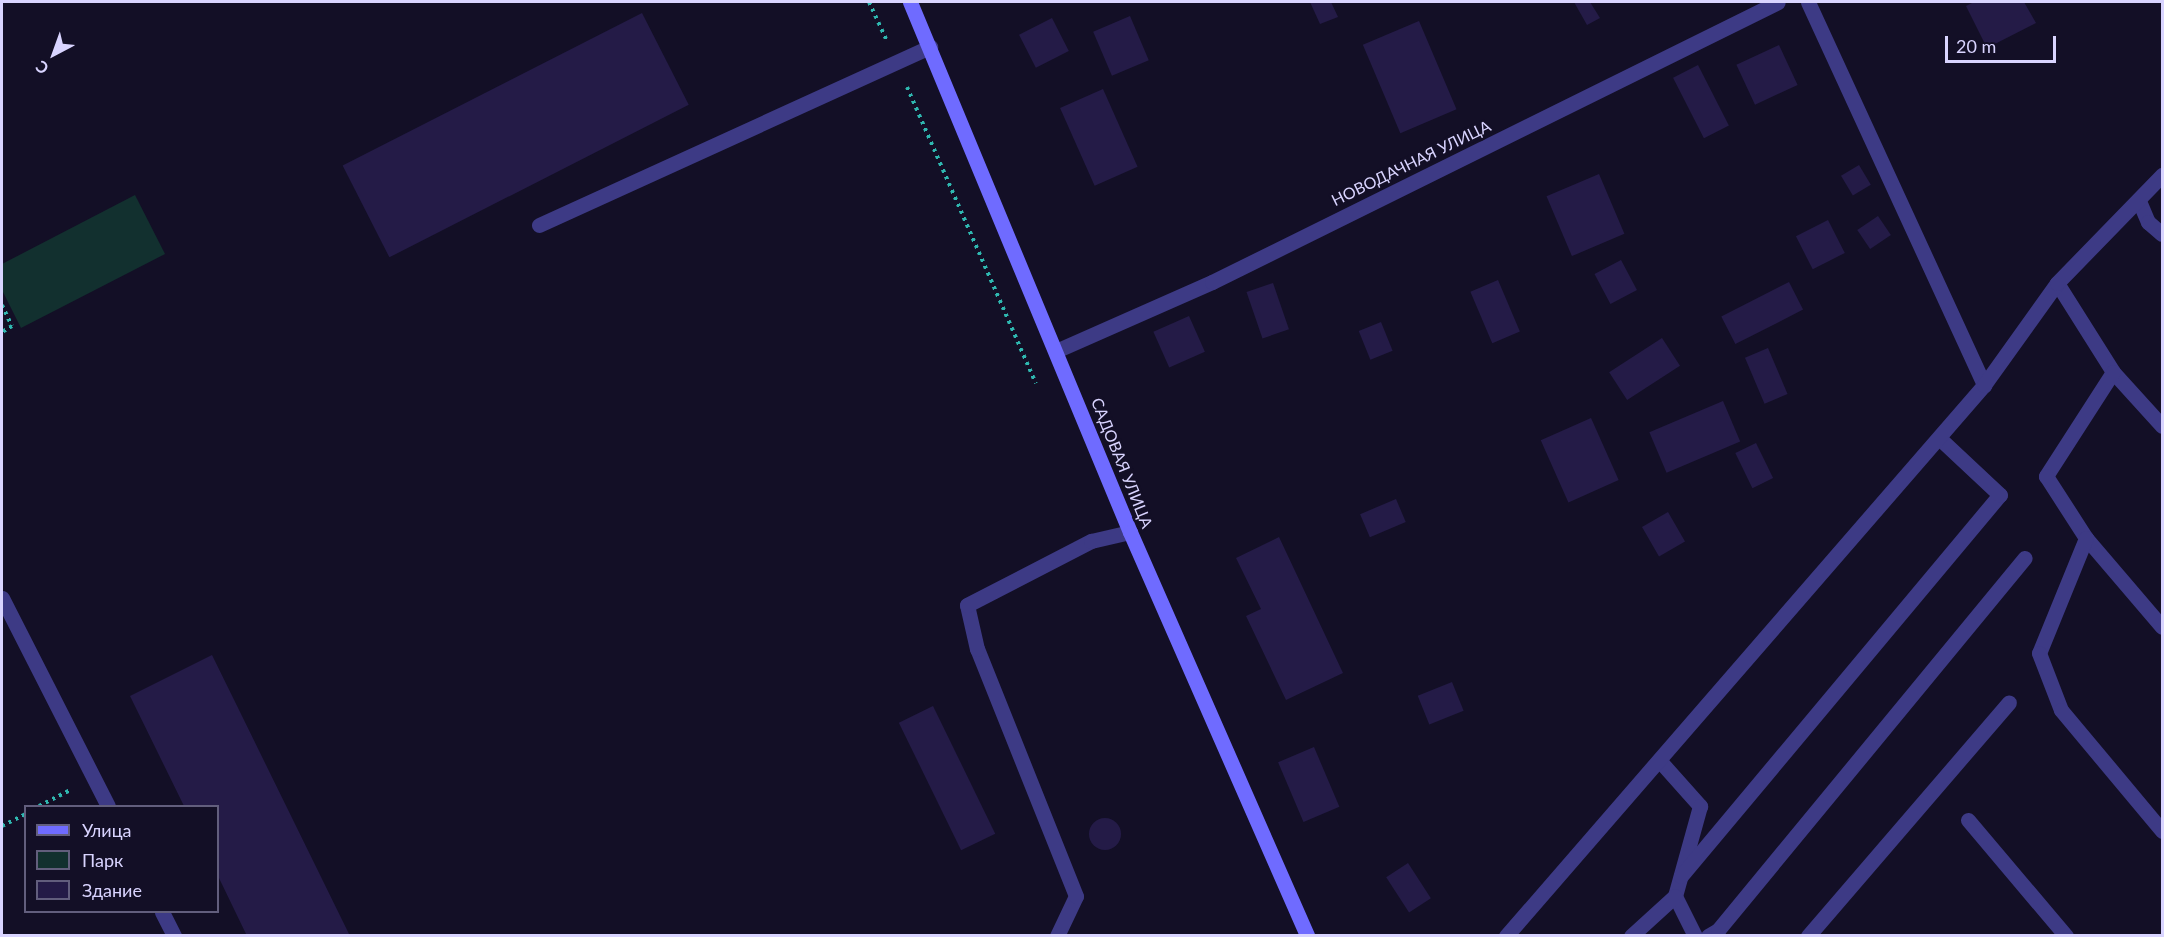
<!DOCTYPE html>
<meta charset="utf-8">
<style>
body{margin:0}
#map{position:relative;width:2164px;height:937px;overflow:hidden;background:#130f26;font-family:Lato,sans-serif}
div>[style]{position:absolute}
.green>*{inset:0;background:#12302f}
.building>*{inset:0;background:#241b47;transform-origin:0 0}
.round{border-radius:50%}
.path>*{height:4px;margin-top:-2px;transform-origin:0;background:repeating-linear-gradient(90deg,#2fb8b0 0 3px,transparent 0 7.5px)}
.lane>*{height:15px;margin:-7.5px;padding:0 7.5px;transform-origin:7.5px;border-radius:7.5px;background:#3d3a85}
.street>*{height:15px;margin:-7.5px;padding:0 7.5px;transform-origin:7.5px;border-radius:7.5px;background:#3d3a85}
.secondary>*{height:15px;margin:-7.5px;padding:0 7.5px;transform-origin:7.5px;border-radius:7.5px;background:#6f6bff}
span{translate:-50% -50%;white-space:nowrap;text-align:center;line-height:1.15;-webkit-text-stroke:5px #130f26;paint-order:stroke}
.street-label{font-size:16px;color:#d9d4ff}
.frame{position:absolute;inset:0;border:3px solid #d9d4ff;pointer-events:none}
.legend{position:absolute;left:24px;top:805px;width:195px;height:108px;box-sizing:border-box;background:#130f26;border:2px solid #625e7d;margin:0;padding:8px 10px;list-style:none;font-size:18px;color:#d9d4ff}
.legend li{display:flex;align-items:center;gap:12px;height:30px}
.legend b{width:30px;border:2px solid #625e7d}
.north{position:absolute;left:24px;top:24px;width:60px;height:60px;-webkit-text-stroke:4px #130f26;paint-order:stroke;rotate:221deg;font-size:16px;font-weight:700;line-height:24px;text-align:center;color:#d9d4ff}
.north::after{content:'';display:block;margin:auto;width:21px;height:27px;background:#d9d4ff;clip-path:polygon(50% 0,100% 100%,50% 72%,0 100%)}
.scale{position:absolute;left:1945px;top:36px;width:111px;height:27px;box-sizing:border-box;border:3px solid #d9d4ff;border-top:0;padding-left:8px;font-size:18px;line-height:21px;white-space:nowrap;color:#d9d4ff;-webkit-text-stroke:4px #130f26;paint-order:stroke}
</style>
<div id="map">
<div class="green">
<div style="clip-path:polygon(135px 195px,165px 254px,21px 328px,2px 290px,2px 264px)"></div>
</div>
<div class="building">
<div style="clip-path:polygon(1310px 2px,1331px 2px,1338px 17px,1320px 24px)"></div>
<div style="clip-path:polygon(1574px 2px,1590px 2px,1600px 18px,1587px 25px)"></div>
<div style="clip-path:polygon(1974px 2px,2024px 2px,2036px 23px,1987px 48px,1966px 6px)"></div>
<div style="left:642px;top:13px;width:103px;height:336px;rotate:63deg"></div>
<div style="left:1130px;top:16px;width:48px;height:40px;rotate:67deg"></div>
<div style="left:1052px;top:18px;width:37px;height:37px;rotate:63deg"></div>
<div style="left:1419px;top:21px;width:96px;height:61px;rotate:67deg"></div>
<div style="left:1779px;top:45px;width:44px;height:47px;rotate:65deg"></div>
<div style="left:1698px;top:65px;width:68px;height:28px;rotate:63deg"></div>
<div style="left:1103px;top:89px;width:85px;height:47px;rotate:66deg"></div>
<div style="left:1859px;top:165px;width:23px;height:21px;rotate:59deg"></div>
<div style="left:1599px;top:174px;width:65px;height:57px;rotate:67deg"></div>
<div style="left:1878px;top:216px;width:23px;height:25px;rotate:56deg"></div>
<div style="left:1828px;top:220px;width:37px;height:36px;rotate:63deg"></div>
<div style="left:1621px;top:260px;width:34px;height:30px;rotate:62deg"></div>
<div style="left:1498px;top:280px;width:56px;height:30px;rotate:67deg"></div>
<div style="left:1789px;top:282px;width:31px;height:76px;rotate:63deg"></div>
<div style="left:1273px;top:283px;width:49px;height:28px;rotate:71deg"></div>
<div style="left:1189px;top:316px;width:39px;height:39px;rotate:66deg"></div>
<div style="left:1381px;top:322px;width:31px;height:24px;rotate:68deg"></div>
<div style="left:1662px;top:338px;width:33px;height:63px;rotate:57deg"></div>
<div style="left:1768px;top:348px;width:50px;height:25px;rotate:67deg"></div>
<div style="left:1723px;top:401px;width:44px;height:80px;rotate:67deg"></div>
<div style="left:1591px;top:418px;width:68px;height:55px;rotate:66deg"></div>
<div style="left:1756px;top:443px;width:39px;height:23px;rotate:64deg"></div>
<div style="left:1396px;top:499px;width:25px;height:39px;rotate:67deg"></div>
<div style="left:1668px;top:512px;width:34px;height:30px;rotate:60deg"></div>
<div style="clip-path:polygon(1279px 537px,1343px 673px,1286px 700px,1246px 616px,1261px 609px,1236px 558px)"></div>
<div style="clip-path:polygon(212px 655px,350px 936px,247px 936px,218px 876px,218px 806px,184px 806px,130px 696px)"></div>
<div style="left:1452px;top:682px;width:31px;height:37px;rotate:68deg"></div>
<div style="left:933px;top:706px;width:142px;height:38px;rotate:64deg"></div>
<div style="left:1314px;top:747px;width:65px;height:39px;rotate:67deg"></div>
<div class="round" style="left:1089px;top:818px;width:32px;height:32px"></div>
<div style="left:1408px;top:863px;width:42px;height:26px;rotate:57deg"></div>
</div>
<div class="path">
<div style="left:869px;top:2px;width:41px;rotate:65.3deg"></div>
<div style="left:907px;top:87px;width:323px;rotate:66.5deg"></div>
<div style="left:2px;top:305px;width:23px;rotate:65deg"></div>
<div style="left:12px;top:326px;width:12px;rotate:149deg"></div>
<div style="left:39px;top:806px;width:36px;rotate:-27deg"></div>
<div style="left:2px;top:826px;width:27px;rotate:-27deg"></div>
</div>
<div class="lane">
<div style="left:2139px;top:201px;width:23px;rotate:67deg"></div>
<div style="left:2148px;top:222px;width:18px;rotate:41deg"></div>
<div style="left:539px;top:225px;width:430px;rotate:-24.5deg"></div>
<div style="left:2057px;top:283px;width:105px;rotate:57.8deg"></div>
<div style="left:2113px;top:372px;width:73px;rotate:47.8deg"></div>
<div style="left:2113px;top:372px;width:124px;rotate:122.8deg"></div>
<div style="left:2046px;top:476px;width:74px;rotate:57.2deg"></div>
<div style="left:2086px;top:538px;width:117px;rotate:49.5deg"></div>
<div style="left:2086px;top:538px;width:124px;rotate:112.2deg"></div>
<div style="left:2039px;top:653px;width:61px;rotate:68.9deg"></div>
<div style="left:2061px;top:710px;width:158px;rotate:50.1deg"></div>
<div style="left:2px;top:598px;width:233px;rotate:63deg"></div>
<div style="left:1659px;top:760px;width:62px;rotate:48.3deg"></div>
<div style="left:1700px;top:806px;width:93px;rotate:105.5deg"></div>
<div style="left:1675px;top:896px;width:45px;rotate:63.4deg"></div>
<div style="left:1968px;top:820px;width:152px;rotate:49.8deg"></div>
<div style="left:1681px;top:876px;width:497px;rotate:-50.1deg"></div>
<div style="left:2000px;top:495px;width:83px;rotate:-136.9deg"></div>
<div style="left:162px;top:912px;width:27px;rotate:63deg"></div>
<div style="left:1057px;top:936px;width:44px;rotate:-64.6deg"></div>
<div style="left:1076px;top:896px;width:266px;rotate:-111.8deg"></div>
<div style="left:977px;top:649px;width:45px;rotate:-102.8deg"></div>
<div style="left:967px;top:605px;width:140px;rotate:-27.3deg"></div>
<div style="left:1091px;top:541px;width:40px;rotate:-13deg"></div>
<div style="left:1631px;top:936px;width:59px;rotate:-42.3deg"></div>
<div style="left:1708px;top:936px;width:12px;rotate:-31deg"></div>
<div style="left:1718px;top:930px;width:482px;rotate:-50.5deg"></div>
<div style="left:1808px;top:936px;width:308px;rotate:-49.3deg"></div>
</div>
<div class="street">
<div style="left:1808px;top:2px;width:422px;rotate:65.3deg"></div>
<div style="left:1058px;top:350px;width:168px;rotate:-23.8deg"></div>
<div style="left:1212px;top:282px;width:631px;rotate:-26.32deg"></div>
<div style="left:1506px;top:936px;width:729px;rotate:-49.06deg"></div>
<div style="left:1984px;top:385px;width:125px;rotate:-54.4deg"></div>
<div style="left:2057px;top:283px;width:151px;rotate:-45.8deg"></div>
</div>
<div class="secondary">
<div style="left:910px;top:2px;width:574px;rotate:67.46deg"></div>
<div style="left:1130px;top:532px;width:441px;rotate:66.3deg"></div>
</div>
<div class="street-label">
<span style="left:1411px;top:163px;rotate:-26deg">НОВОДАЧНАЯ УЛИЦА</span>
<span style="left:1122px;top:463px;rotate:68deg">САДОВАЯ УЛИЦА</span>
</div>
<div class="frame"></div>
<ul class="legend">
<li><b style="height:8px;background:#6f6bff"></b>Улица</li>
<li><b style="height:16px;background:#12302f"></b>Парк</li>
<li><b style="height:16px;background:#241b47"></b>Здание</li>
</ul>
<div class="north">С</div>
<div class="scale">20 m</div>
</div>
